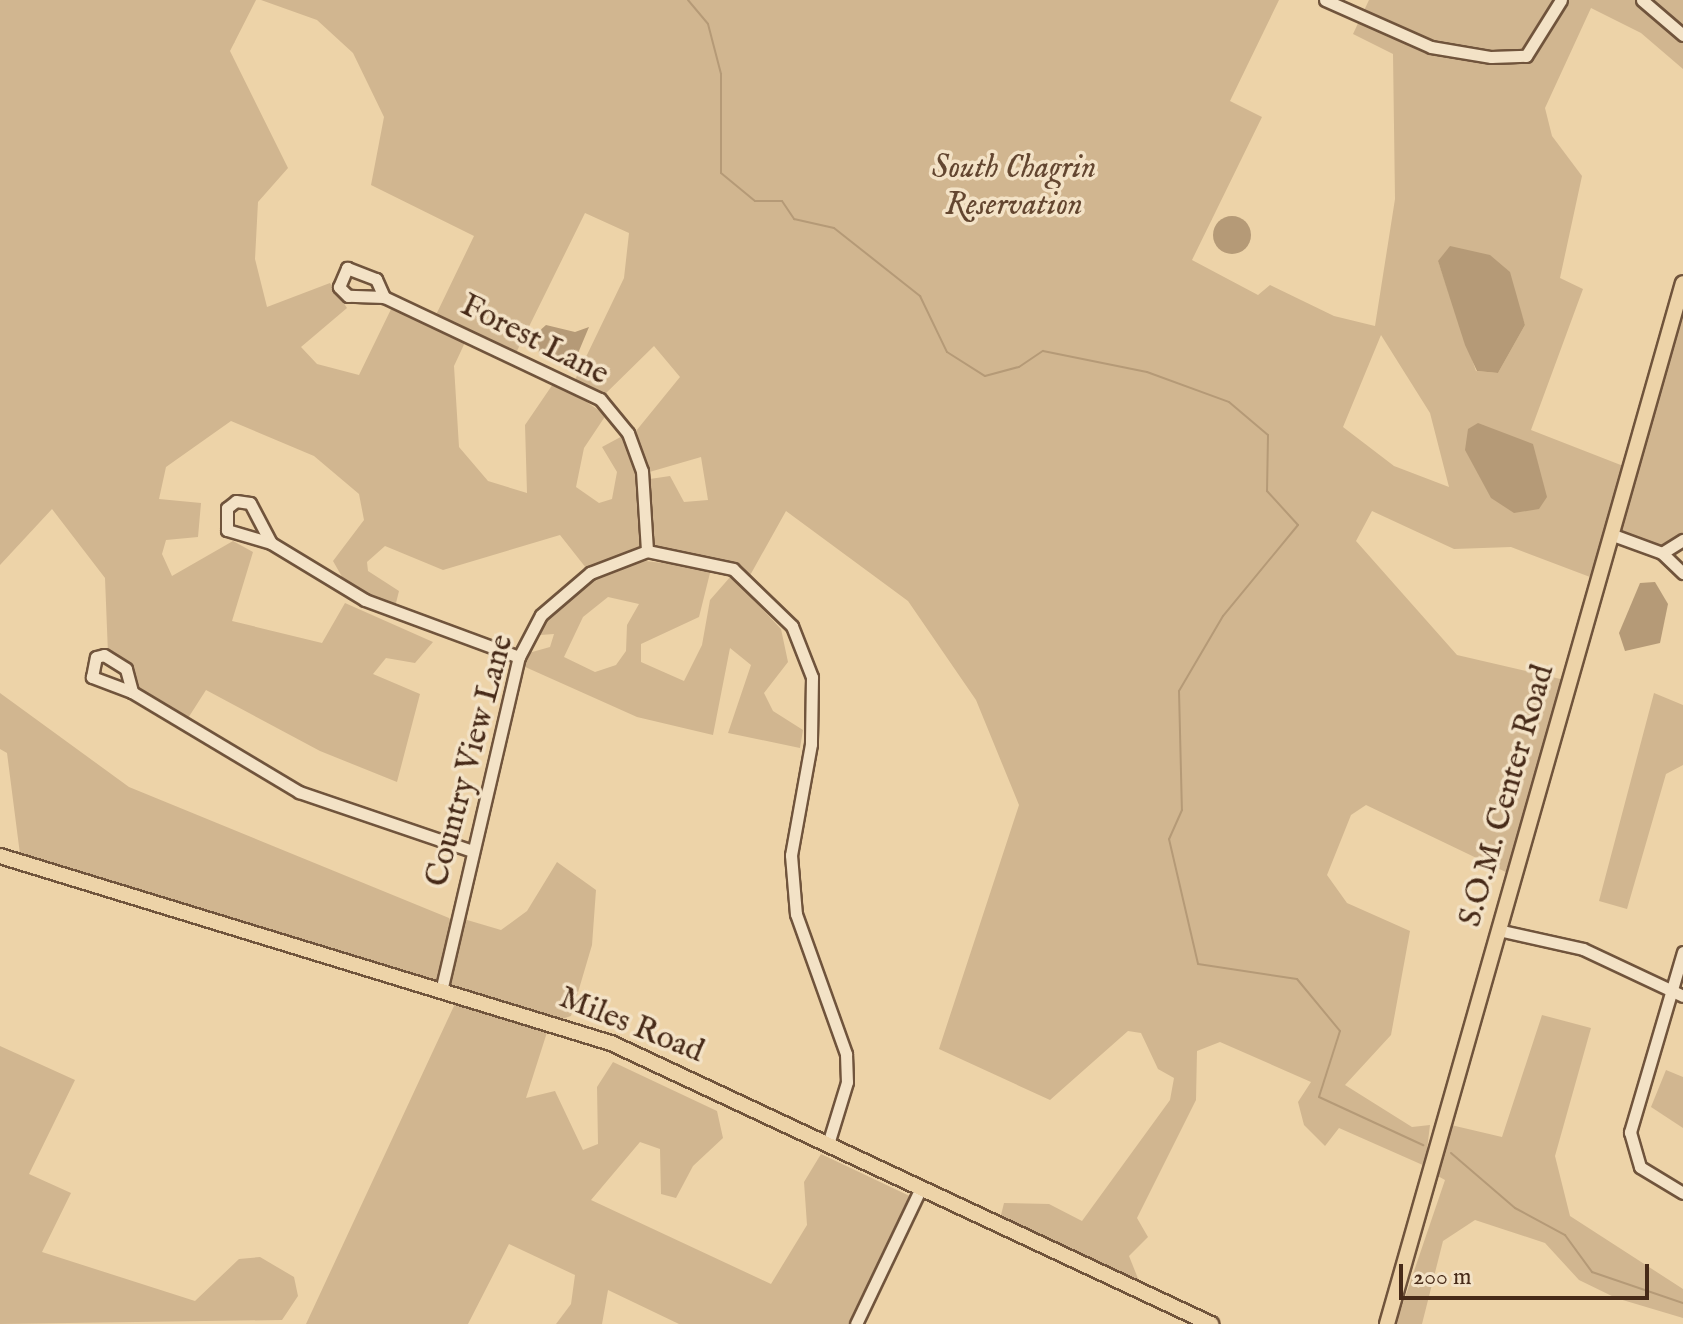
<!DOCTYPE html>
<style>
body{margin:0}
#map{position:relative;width:1683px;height:1324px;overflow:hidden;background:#edd3a8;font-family:"IM FELL English",serif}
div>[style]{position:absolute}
.green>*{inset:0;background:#d1b690}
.water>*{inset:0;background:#b59a77}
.round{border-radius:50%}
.stream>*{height:2px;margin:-1px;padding:0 1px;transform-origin:1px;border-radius:1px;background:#b59a77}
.roads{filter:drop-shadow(2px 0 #70543c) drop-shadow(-2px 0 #70543c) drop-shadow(0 2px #70543c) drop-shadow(0 -2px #70543c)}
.minor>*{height:11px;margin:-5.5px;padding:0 5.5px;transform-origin:5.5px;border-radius:5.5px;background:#f3e2c6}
.major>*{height:14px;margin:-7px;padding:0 7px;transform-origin:7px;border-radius:7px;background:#edd3a8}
span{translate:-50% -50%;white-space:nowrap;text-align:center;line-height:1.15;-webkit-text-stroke:7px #f3e2c6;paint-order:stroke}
.park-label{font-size:32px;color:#634630;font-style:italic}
.street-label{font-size:32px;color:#472a18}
.scale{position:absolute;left:1399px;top:1264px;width:250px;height:36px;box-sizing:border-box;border:4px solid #472a18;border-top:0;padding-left:10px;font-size:24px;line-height:28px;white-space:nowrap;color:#472a18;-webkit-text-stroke:6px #f3e2c6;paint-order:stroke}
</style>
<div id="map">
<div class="green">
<div style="clip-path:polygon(evenodd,0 0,256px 0,230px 51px,288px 168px,258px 202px,255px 259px,267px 307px,330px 283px,347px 308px,301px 347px,317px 364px,359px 375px,395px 301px,434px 319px,474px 236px,371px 185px,384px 117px,353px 53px,317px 20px,261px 0,1279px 0,1230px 101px,1262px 117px,1192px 260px,1258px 295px,1270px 285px,1334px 316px,1375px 326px,1395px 199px,1393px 54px,1353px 34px,1369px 0,1683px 0,1683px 69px,1641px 33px,1591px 8px,1545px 108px,1552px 136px,1582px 176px,1560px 278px,1583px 289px,1531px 430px,1631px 469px,1598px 580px,1511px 547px,1454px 549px,1372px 511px,1356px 541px,1457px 655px,1569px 681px,1514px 876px,1366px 805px,1351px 815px,1327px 875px,1347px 903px,1410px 931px,1391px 1035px,1345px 1085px,1412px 1127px,1430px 1125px,1425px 1166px,1339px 1128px,1325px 1146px,1304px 1125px,1298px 1102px,1311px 1082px,1220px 1042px,1197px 1051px,1196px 1100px,1137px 1218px,1148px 1237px,1129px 1256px,1139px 1281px,1000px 1219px,1004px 1203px,1049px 1204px,1082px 1221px,1170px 1100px,1174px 1078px,1158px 1069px,1141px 1033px,1128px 1031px,1050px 1100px,939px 1049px,1019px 805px,976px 700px,908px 601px,786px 511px,748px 579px,733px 569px,647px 551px,590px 573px,560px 535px,443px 570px,385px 546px,367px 562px,368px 571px,399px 591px,395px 607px,345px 582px,333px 561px,364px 520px,359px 494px,314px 456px,231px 421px,166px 467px,159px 499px,201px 503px,198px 537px,166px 540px,162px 554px,172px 576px,233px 541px,253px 552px,232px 621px,322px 643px,345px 603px,433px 642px,415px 663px,386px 658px,373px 674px,420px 694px,397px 782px,320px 751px,206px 690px,183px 726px,132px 692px,108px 654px,105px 578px,52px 509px,0 565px,0 0,585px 213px,629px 233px,624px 278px,573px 384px,600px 399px,654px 346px,680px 377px,636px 431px,646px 473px,701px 457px,708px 500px,684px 502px,670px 476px,643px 480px,628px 433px,602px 447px,617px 472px,612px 499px,599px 503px,576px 487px,584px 448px,606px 415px,555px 381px,525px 425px,527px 493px,488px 481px,459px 447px,454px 366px,468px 336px,514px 357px,585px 213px,0 0,1438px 261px,1518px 305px,1525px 325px,1498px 373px,1476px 371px,1438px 261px,0 0,1381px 335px,1430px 413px,1449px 487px,1394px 466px,1343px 427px,1381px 335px)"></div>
<div style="clip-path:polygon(1683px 314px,1683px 540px,1662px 553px,1618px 537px)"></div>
<div style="clip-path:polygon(evenodd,646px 561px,711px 569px,699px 617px,641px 644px,641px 662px,684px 681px,702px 645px,710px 600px,731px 576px,781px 629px,788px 662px,764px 693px,773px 711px,803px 730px,800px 748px,728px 733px,751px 665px,730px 648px,713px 735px,637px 717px,523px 666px,525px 654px,550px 647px,554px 634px,540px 635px,547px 615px,588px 579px,646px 561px,608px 597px,639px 604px,627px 625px,626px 651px,616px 665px,595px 672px,564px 657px,583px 617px,608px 597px)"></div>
<div style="clip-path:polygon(0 693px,129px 787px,449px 918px,454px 928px,457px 917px,501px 930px,527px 911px,557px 862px,596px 890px,592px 945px,571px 1016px,550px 1023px,526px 1098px,555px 1091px,583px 1150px,598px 1144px,597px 1087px,613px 1062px,717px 1111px,723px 1138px,693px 1166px,676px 1198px,661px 1194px,660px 1149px,640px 1142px,591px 1200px,771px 1284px,807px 1225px,804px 1182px,821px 1154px,916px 1199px,856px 1324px,679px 1324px,608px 1290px,602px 1324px,556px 1324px,571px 1304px,575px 1275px,509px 1244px,468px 1324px,306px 1324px,460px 993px,21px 862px,7px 753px,0 749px)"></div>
<div style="clip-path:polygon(1654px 693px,1683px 705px,1683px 765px,1666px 774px,1627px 909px,1599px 901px)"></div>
<div style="clip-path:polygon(1542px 1015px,1591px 1028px,1555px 1156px,1570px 1216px,1683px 1289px,1683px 1318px,1616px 1298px,1579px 1280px,1545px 1243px,1475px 1220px,1443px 1241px,1422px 1324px,1396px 1324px,1445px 1180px,1436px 1175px,1451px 1125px,1502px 1137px)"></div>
<div style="clip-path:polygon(0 1046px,75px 1080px,29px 1174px,71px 1193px,42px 1252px,195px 1301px,239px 1259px,260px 1257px,294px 1277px,298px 1296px,282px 1320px,0 1324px)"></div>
<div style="clip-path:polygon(1666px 1070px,1683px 1077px,1683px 1128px,1651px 1107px)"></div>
</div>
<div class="water">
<div class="round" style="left:1213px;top:216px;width:38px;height:38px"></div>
<div style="clip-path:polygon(1450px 246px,1490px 255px,1510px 272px,1525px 325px,1498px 373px,1477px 371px,1465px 345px,1438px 261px)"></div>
<div style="clip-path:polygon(546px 325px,575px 332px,589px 327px,576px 358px,556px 363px,539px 354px,537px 333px)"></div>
<div style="clip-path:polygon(1478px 423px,1533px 444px,1547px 497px,1539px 509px,1514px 513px,1491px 498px,1465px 450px,1468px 429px)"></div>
<div style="clip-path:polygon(1655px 582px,1668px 604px,1660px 643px,1625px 651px,1619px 633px,1640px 583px)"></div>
</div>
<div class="stream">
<div style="left:688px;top:0;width:31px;rotate:50deg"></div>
<div style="left:708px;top:24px;width:52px;rotate:75.4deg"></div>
<div style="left:721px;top:74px;width:99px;rotate:90deg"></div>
<div style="left:721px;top:173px;width:44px;rotate:39.5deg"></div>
<div style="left:755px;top:201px;width:27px"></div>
<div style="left:782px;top:201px;width:22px;rotate:56deg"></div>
<div style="left:794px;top:219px;width:41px;rotate:12.7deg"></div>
<div style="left:834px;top:228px;width:110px;rotate:38.3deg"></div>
<div style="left:920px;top:296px;width:62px;rotate:64.3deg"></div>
<div style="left:947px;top:352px;width:45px;rotate:32.3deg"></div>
<div style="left:985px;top:376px;width:35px;rotate:-15deg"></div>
<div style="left:1019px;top:367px;width:29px;rotate:-34deg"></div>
<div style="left:1043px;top:351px;width:106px;rotate:11.4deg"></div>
<div style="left:1147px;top:372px;width:87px;rotate:20.1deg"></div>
<div style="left:1229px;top:402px;width:51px;rotate:40.2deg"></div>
<div style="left:1268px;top:435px;width:56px;rotate:91deg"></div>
<div style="left:1267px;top:491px;width:46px;rotate:47.6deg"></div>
<div style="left:1298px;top:525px;width:118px;rotate:129.5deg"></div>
<div style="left:1223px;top:616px;width:87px;rotate:120.4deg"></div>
<div style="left:1179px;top:691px;width:119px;rotate:88.6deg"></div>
<div style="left:1182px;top:810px;width:32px;rotate:114deg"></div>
<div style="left:1169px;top:839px;width:128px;rotate:76.9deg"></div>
<div style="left:1198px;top:964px;width:100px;rotate:8.6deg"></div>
<div style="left:1297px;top:979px;width:67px;rotate:50.4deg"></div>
<div style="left:1340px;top:1031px;width:69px;rotate:107.7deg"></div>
<div style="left:1319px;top:1097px;width:115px;rotate:24.8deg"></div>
<div style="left:1451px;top:1153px;width:84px;rotate:40.7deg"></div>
<div style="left:1515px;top:1208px;width:57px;rotate:28.4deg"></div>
<div style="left:1565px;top:1235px;width:46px;rotate:53.9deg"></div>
<div style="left:1592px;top:1272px;width:96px;rotate:18.8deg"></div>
</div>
<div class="roads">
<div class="minor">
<div style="left:1325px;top:0;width:116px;rotate:23.9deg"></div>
<div style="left:1431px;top:47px;width:61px;rotate:9.5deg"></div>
<div style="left:1491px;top:57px;width:35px;rotate:-2deg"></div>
<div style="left:1526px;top:56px;width:66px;rotate:-58deg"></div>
<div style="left:1642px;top:0;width:54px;rotate:40.5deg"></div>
<div style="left:347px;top:268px;width:31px;rotate:21deg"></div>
<div style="left:376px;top:279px;width:20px;rotate:66deg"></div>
<div style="left:384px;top:297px;width:36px;rotate:-178deg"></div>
<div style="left:348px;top:296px;width:13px;rotate:-135deg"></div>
<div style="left:339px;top:287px;width:21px;rotate:-67deg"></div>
<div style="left:384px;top:297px;width:239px;rotate:25.3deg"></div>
<div style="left:600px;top:399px;width:44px;rotate:50.5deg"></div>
<div style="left:628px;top:433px;width:40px;rotate:69.8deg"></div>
<div style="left:642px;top:471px;width:80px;rotate:86.4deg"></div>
<div style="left:236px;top:501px;width:14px;rotate:8deg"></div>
<div style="left:250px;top:503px;width:45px;rotate:62.3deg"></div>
<div style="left:271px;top:543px;width:46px;rotate:-163.5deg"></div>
<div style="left:227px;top:530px;width:22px;rotate:-90deg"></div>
<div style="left:227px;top:508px;width:11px;rotate:-38deg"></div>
<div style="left:1613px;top:535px;width:52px;rotate:20.2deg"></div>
<div style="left:1662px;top:553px;width:25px;rotate:-32deg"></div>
<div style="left:271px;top:543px;width:110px;rotate:31.2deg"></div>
<div style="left:365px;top:600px;width:164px;rotate:20.3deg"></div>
<div style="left:1662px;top:553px;width:29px;rotate:44deg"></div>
<div style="left:104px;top:655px;width:26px;rotate:32deg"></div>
<div style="left:126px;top:669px;width:24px;rotate:75deg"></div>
<div style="left:132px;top:692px;width:43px;rotate:-159.4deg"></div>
<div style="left:92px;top:677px;width:20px;rotate:-79deg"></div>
<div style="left:96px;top:657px;width:8px;rotate:-14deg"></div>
<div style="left:132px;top:692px;width:195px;rotate:30.9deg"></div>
<div style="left:299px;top:792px;width:183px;rotate:18.8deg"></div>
<div style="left:1498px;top:930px;width:87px;rotate:12.6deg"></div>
<div style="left:1583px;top:949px;width:110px;rotate:25.2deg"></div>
<div style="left:1683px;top:952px;width:188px;rotate:106.4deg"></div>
<div style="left:1630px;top:1132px;width:36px;rotate:74deg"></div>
<div style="left:1640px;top:1167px;width:50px;rotate:31.2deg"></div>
<div style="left:442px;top:987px;width:339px;rotate:-76.9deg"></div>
<div style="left:519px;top:657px;width:47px;rotate:-62.4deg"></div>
<div style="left:541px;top:615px;width:65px;rotate:-40.6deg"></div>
<div style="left:590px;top:573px;width:61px;rotate:-21.1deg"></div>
<div style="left:647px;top:551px;width:88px;rotate:11.8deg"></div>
<div style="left:733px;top:569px;width:82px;rotate:44deg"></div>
<div style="left:792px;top:626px;width:55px;rotate:68.6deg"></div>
<div style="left:812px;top:677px;width:67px;rotate:90.9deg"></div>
<div style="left:811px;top:744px;width:113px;rotate:100.2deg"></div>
<div style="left:791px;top:855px;width:59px;rotate:85.2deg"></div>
<div style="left:796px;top:914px;width:149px;rotate:70.3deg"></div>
<div style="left:846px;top:1054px;width:28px;rotate:88deg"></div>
<div style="left:847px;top:1082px;width:65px;rotate:107deg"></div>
<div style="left:856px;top:1324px;width:151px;rotate:-64.5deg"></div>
</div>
<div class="major">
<div style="left:0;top:856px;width:639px;rotate:17.02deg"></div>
<div style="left:611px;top:1043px;width:663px;rotate:25.1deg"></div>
<div style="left:1387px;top:1324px;width:1082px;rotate:-74.13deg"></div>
</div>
</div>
<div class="park-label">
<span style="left:1014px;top:188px">South Chagrin<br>Reservation</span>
</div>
<div class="street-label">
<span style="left:534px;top:341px;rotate:27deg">Forest Lane</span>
<span style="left:471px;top:761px;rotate:-75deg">Country View Lane</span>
<span style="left:1508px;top:796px;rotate:-74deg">S.O.M. Center Road</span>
<span style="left:631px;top:1026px;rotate:22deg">Miles Road</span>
</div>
<div class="scale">200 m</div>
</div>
